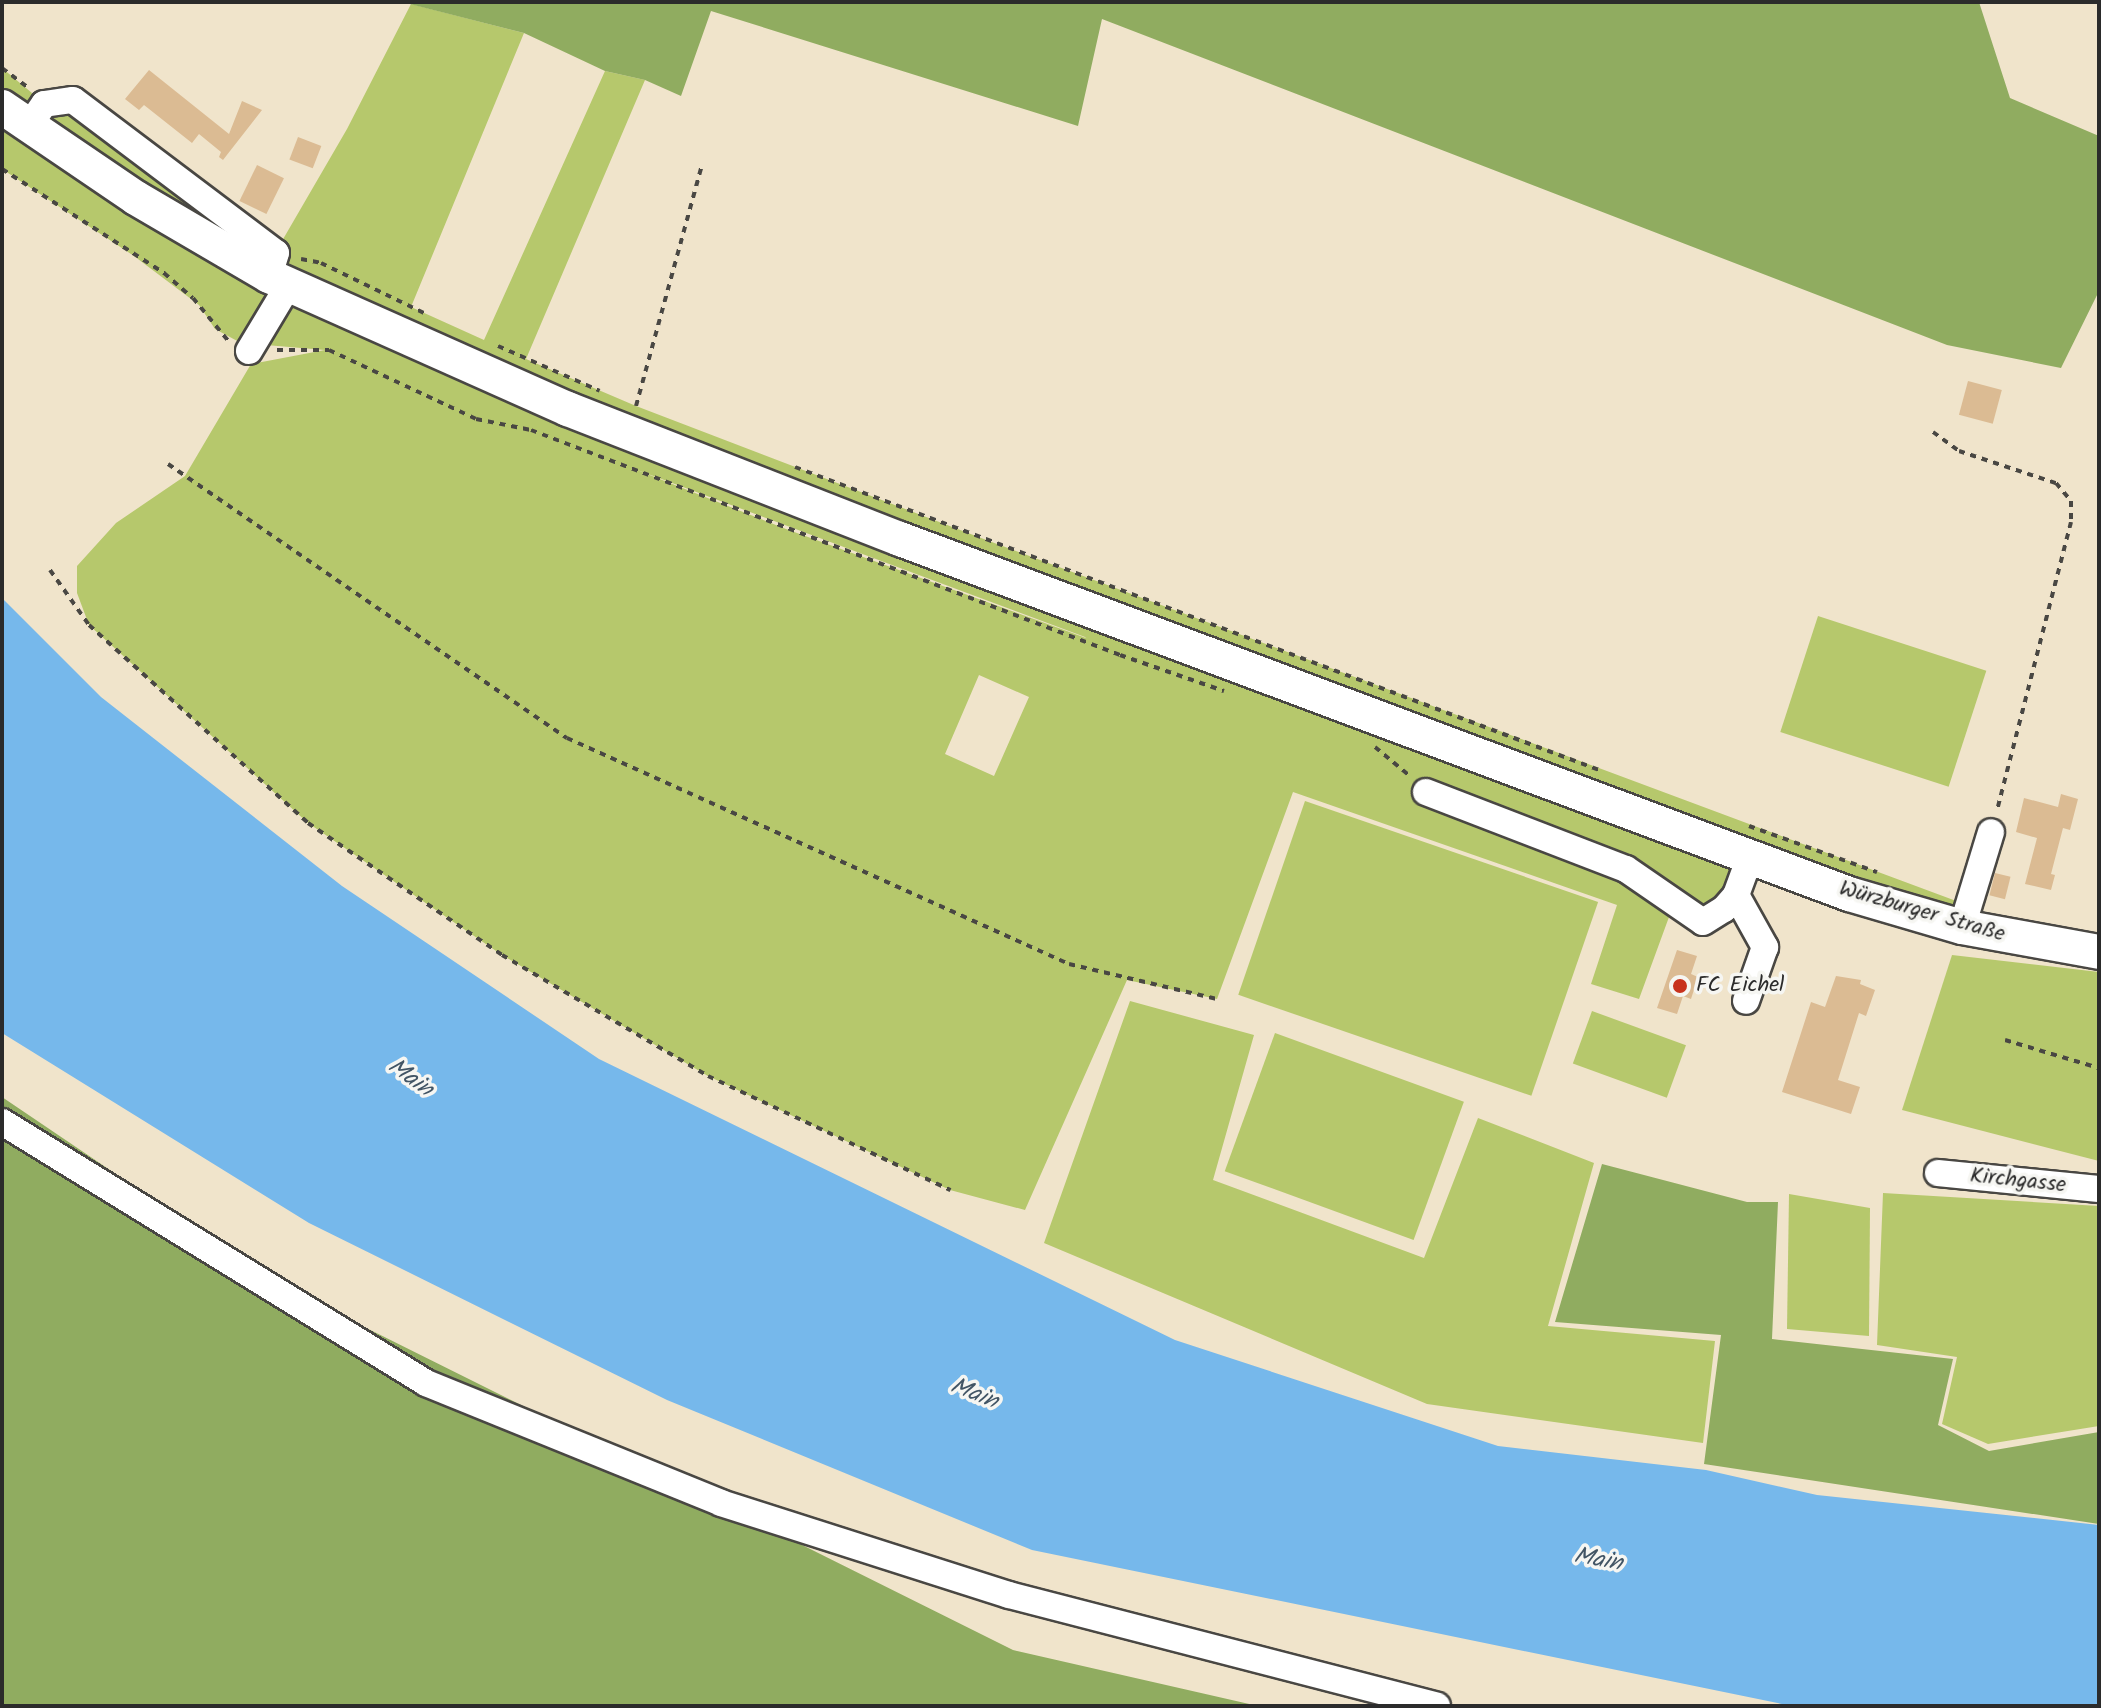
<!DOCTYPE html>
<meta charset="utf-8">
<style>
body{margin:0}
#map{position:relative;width:2101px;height:1708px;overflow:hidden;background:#f0e4cb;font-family:Kalam,sans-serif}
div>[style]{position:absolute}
.green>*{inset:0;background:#b6c86c;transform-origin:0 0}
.forest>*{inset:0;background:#90ac60}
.water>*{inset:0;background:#76b8eb}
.building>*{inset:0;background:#dbbb93;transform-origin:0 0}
.path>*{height:4px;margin-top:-2px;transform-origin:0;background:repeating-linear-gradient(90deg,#494743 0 6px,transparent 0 12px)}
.roads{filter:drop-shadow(2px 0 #494743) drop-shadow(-2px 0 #494743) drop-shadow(0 2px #494743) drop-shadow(0 -2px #494743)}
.minor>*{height:26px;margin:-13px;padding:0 13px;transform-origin:13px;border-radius:13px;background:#fff}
.major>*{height:34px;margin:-17px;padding:0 17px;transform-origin:17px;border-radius:17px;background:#fff}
.dots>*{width:22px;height:22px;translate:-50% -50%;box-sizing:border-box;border:4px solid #f6f6f2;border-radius:50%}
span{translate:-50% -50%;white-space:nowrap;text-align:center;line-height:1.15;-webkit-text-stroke:7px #f6f6f2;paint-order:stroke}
.street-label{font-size:22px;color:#2b2b2b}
.poi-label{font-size:22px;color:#2b2b2b}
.left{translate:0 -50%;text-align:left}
.water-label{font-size:24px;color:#425565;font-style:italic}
.frame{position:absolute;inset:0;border:4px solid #2b2b2b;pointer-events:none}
</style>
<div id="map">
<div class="green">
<div style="clip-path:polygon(evenodd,411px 4px,524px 33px,411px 307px,484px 340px,605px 71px,645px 80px,526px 359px,636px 406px,989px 541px,1967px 905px,1962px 927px,1750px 857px,1703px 922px,1669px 917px,1639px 999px,1591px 984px,1617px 905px,1293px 792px,1217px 999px,1127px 980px,1025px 1210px,950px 1190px,708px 1076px,502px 955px,308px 823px,89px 625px,77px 593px,77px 566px,116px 523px,185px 476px,251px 364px,325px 350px,241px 343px,215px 329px,199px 305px,134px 256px,2px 169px,2px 68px,44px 103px,73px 100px,275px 253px,347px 129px,411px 4px,632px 468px,1085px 637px,1086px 638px,786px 529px,632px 468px,411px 4px,979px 675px,1029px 697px,994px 776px,945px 754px,979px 675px)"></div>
<div style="left:1818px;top:616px;width:177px;height:122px;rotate:18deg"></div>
<div style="left:1305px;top:801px;width:310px;height:205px;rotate:19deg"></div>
<div style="clip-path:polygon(1952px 955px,2099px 972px,2099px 1161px,1902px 1110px)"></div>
<div style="clip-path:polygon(1130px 1001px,1254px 1035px,1213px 1180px,1424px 1258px,1478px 1118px,1594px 1163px,1548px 1326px,1715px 1341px,1703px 1443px,1427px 1404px,1044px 1243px)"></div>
<div style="left:1592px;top:1011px;width:100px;height:56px;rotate:20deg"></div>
<div style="left:1275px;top:1033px;width:201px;height:147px;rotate:20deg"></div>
<div style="clip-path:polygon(1883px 1193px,2099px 1206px,2099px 1426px,1988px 1444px,1942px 1424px,1957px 1357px,1877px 1345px)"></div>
<div style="clip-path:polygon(1789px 1194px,1870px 1208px,1869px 1336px,1787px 1329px)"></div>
</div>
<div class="forest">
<div style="clip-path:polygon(402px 2px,1979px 2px,2010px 98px,2099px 136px,2099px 291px,2061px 368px,1947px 345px,1102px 19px,1078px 126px,711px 11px,681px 96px,645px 80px,605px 71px,524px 33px)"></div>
<div style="clip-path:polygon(2px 1097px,280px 1285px,1013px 1650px,1258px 1706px,2px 1706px)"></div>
<div style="clip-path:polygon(1602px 1164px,1747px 1202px,1778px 1202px,1772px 1339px,1953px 1359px,1938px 1425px,1989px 1451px,2099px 1432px,2099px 1524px,1704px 1464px,1721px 1335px,1555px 1322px)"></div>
</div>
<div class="water">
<div style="clip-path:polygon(2px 598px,101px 697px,342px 886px,599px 1059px,1175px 1340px,1498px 1446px,1706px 1470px,1817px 1495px,2099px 1525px,2099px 1706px,1792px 1706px,1032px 1550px,667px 1400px,309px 1223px,2px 1033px)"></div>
</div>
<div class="building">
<div style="clip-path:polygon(149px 70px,229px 134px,242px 101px,262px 110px,223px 160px,219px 157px,221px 152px,199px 134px,192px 143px,144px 105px,139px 110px,125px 99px)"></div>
<div style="left:298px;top:137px;width:25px;height:24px;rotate:21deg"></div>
<div style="left:257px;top:165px;width:30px;height:40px;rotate:26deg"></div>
<div style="left:1968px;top:381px;width:35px;height:35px;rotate:15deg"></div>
<div style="clip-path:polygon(2061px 794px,2078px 799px,2070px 830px,2063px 828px,2051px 874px,2055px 875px,2051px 890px,2025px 884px,2037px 838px,2016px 832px,2024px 798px,2058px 807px)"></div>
<div style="left:1995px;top:873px;width:16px;height:23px;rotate:14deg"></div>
<div style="clip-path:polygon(1677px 950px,1697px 956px,1691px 974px,1698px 977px,1691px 999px,1683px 996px,1677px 1014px,1657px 1008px)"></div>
<div style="clip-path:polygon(1836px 976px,1861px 980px,1860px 984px,1875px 990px,1866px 1016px,1859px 1013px,1838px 1080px,1860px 1087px,1851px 1114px,1782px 1092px,1811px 1002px,1825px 1007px)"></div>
</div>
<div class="path">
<div style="left:2px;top:68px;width:34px;rotate:37deg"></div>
<div style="left:2px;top:169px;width:193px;rotate:32.7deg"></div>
<div style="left:164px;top:273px;width:38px;rotate:41deg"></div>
<div style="left:193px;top:298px;width:58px;rotate:50.6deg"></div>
<div style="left:301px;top:259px;width:20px;rotate:11deg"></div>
<div style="left:321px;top:263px;width:119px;rotate:25.9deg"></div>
<div style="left:498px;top:346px;width:111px;rotate:23.8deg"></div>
<div style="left:277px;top:350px;width:52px"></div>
<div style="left:329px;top:350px;width:162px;rotate:25.1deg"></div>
<div style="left:476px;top:419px;width:56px;rotate:11.3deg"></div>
<div style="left:531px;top:430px;width:631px;rotate:20.91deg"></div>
<div style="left:1120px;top:655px;width:110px;rotate:19.1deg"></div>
<div style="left:636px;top:406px;width:250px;rotate:-74.7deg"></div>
<div style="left:1933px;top:432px;width:32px;rotate:36deg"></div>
<div style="left:1959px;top:451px;width:102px;rotate:18.3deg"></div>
<div style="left:2056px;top:483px;width:23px;rotate:50deg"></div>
<div style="left:2071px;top:501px;width:21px;rotate:90deg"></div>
<div style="left:2071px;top:522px;width:298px;rotate:104.4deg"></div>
<div style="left:168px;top:464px;width:484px;rotate:34.5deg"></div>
<div style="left:567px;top:738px;width:551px;rotate:24.24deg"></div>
<div style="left:1069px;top:964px;width:152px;rotate:13.3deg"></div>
<div style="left:795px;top:467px;width:859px;rotate:20.65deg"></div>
<div style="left:50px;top:570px;width:67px;rotate:54.7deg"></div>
<div style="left:89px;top:625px;width:295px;rotate:42.1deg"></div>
<div style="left:308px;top:823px;width:235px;rotate:34.2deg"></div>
<div style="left:502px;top:955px;width:239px;rotate:30.4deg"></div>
<div style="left:708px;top:1076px;width:268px;rotate:25.2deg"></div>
<div style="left:1375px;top:747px;width:47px;rotate:39.8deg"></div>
<div style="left:1749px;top:826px;width:136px;rotate:19.8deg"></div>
<div style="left:2005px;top:1040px;width:98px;rotate:16.6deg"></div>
</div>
<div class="roads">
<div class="minor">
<div style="left:28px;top:127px;width:28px;rotate:-55deg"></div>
<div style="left:44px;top:104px;width:29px;rotate:-8deg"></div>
<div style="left:73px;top:100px;width:254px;rotate:37deg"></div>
<div style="left:276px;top:253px;width:24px;rotate:107deg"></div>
<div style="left:249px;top:351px;width:76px;rotate:-59deg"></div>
<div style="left:1426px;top:792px;width:214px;rotate:21.1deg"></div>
<div style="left:1626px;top:869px;width:93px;rotate:34.5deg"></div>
<div style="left:1703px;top:922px;width:25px;rotate:-32deg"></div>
<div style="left:1724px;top:909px;width:18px;rotate:-49deg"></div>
<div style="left:1736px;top:895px;width:40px;rotate:-69.8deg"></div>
<div style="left:1736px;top:895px;width:60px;rotate:60.9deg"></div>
<div style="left:1765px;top:947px;width:57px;rotate:109.4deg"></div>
<div style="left:1962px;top:927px;width:99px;rotate:-73deg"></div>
<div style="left:2px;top:1122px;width:498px;rotate:31.6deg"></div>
<div style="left:426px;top:1383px;width:318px;rotate:22.1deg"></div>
<div style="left:721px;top:1503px;width:302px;rotate:17.7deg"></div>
<div style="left:1009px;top:1595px;width:442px;rotate:14.5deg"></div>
<div style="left:1938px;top:1173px;width:162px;rotate:5.7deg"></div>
</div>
<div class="major">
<div style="left:2px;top:107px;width:162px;rotate:34.2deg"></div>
<div style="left:136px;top:198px;width:154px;rotate:30.4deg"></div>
<div style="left:269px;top:276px;width:327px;rotate:24deg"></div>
<div style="left:568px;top:409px;width:357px;rotate:21.4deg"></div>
<div style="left:900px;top:539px;width:1013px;rotate:20.51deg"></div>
<div style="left:1849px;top:894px;width:118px;rotate:16.3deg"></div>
<div style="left:1962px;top:927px;width:139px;rotate:10.3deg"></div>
</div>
</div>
<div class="dots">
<div style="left:1680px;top:986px;background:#c8321e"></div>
</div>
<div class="street-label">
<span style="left:1922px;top:912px;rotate:16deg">Würzburger Straße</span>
<span style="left:2018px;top:1181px;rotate:6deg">Kirchgasse</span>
</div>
<div class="poi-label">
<span class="left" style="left:1696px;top:986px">FC Eichel</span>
</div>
<div class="water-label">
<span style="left:410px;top:1078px;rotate:35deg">Main</span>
<span style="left:974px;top:1394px;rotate:21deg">Main</span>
<span style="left:1598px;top:1560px;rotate:10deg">Main</span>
</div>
<div class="frame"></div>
</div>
